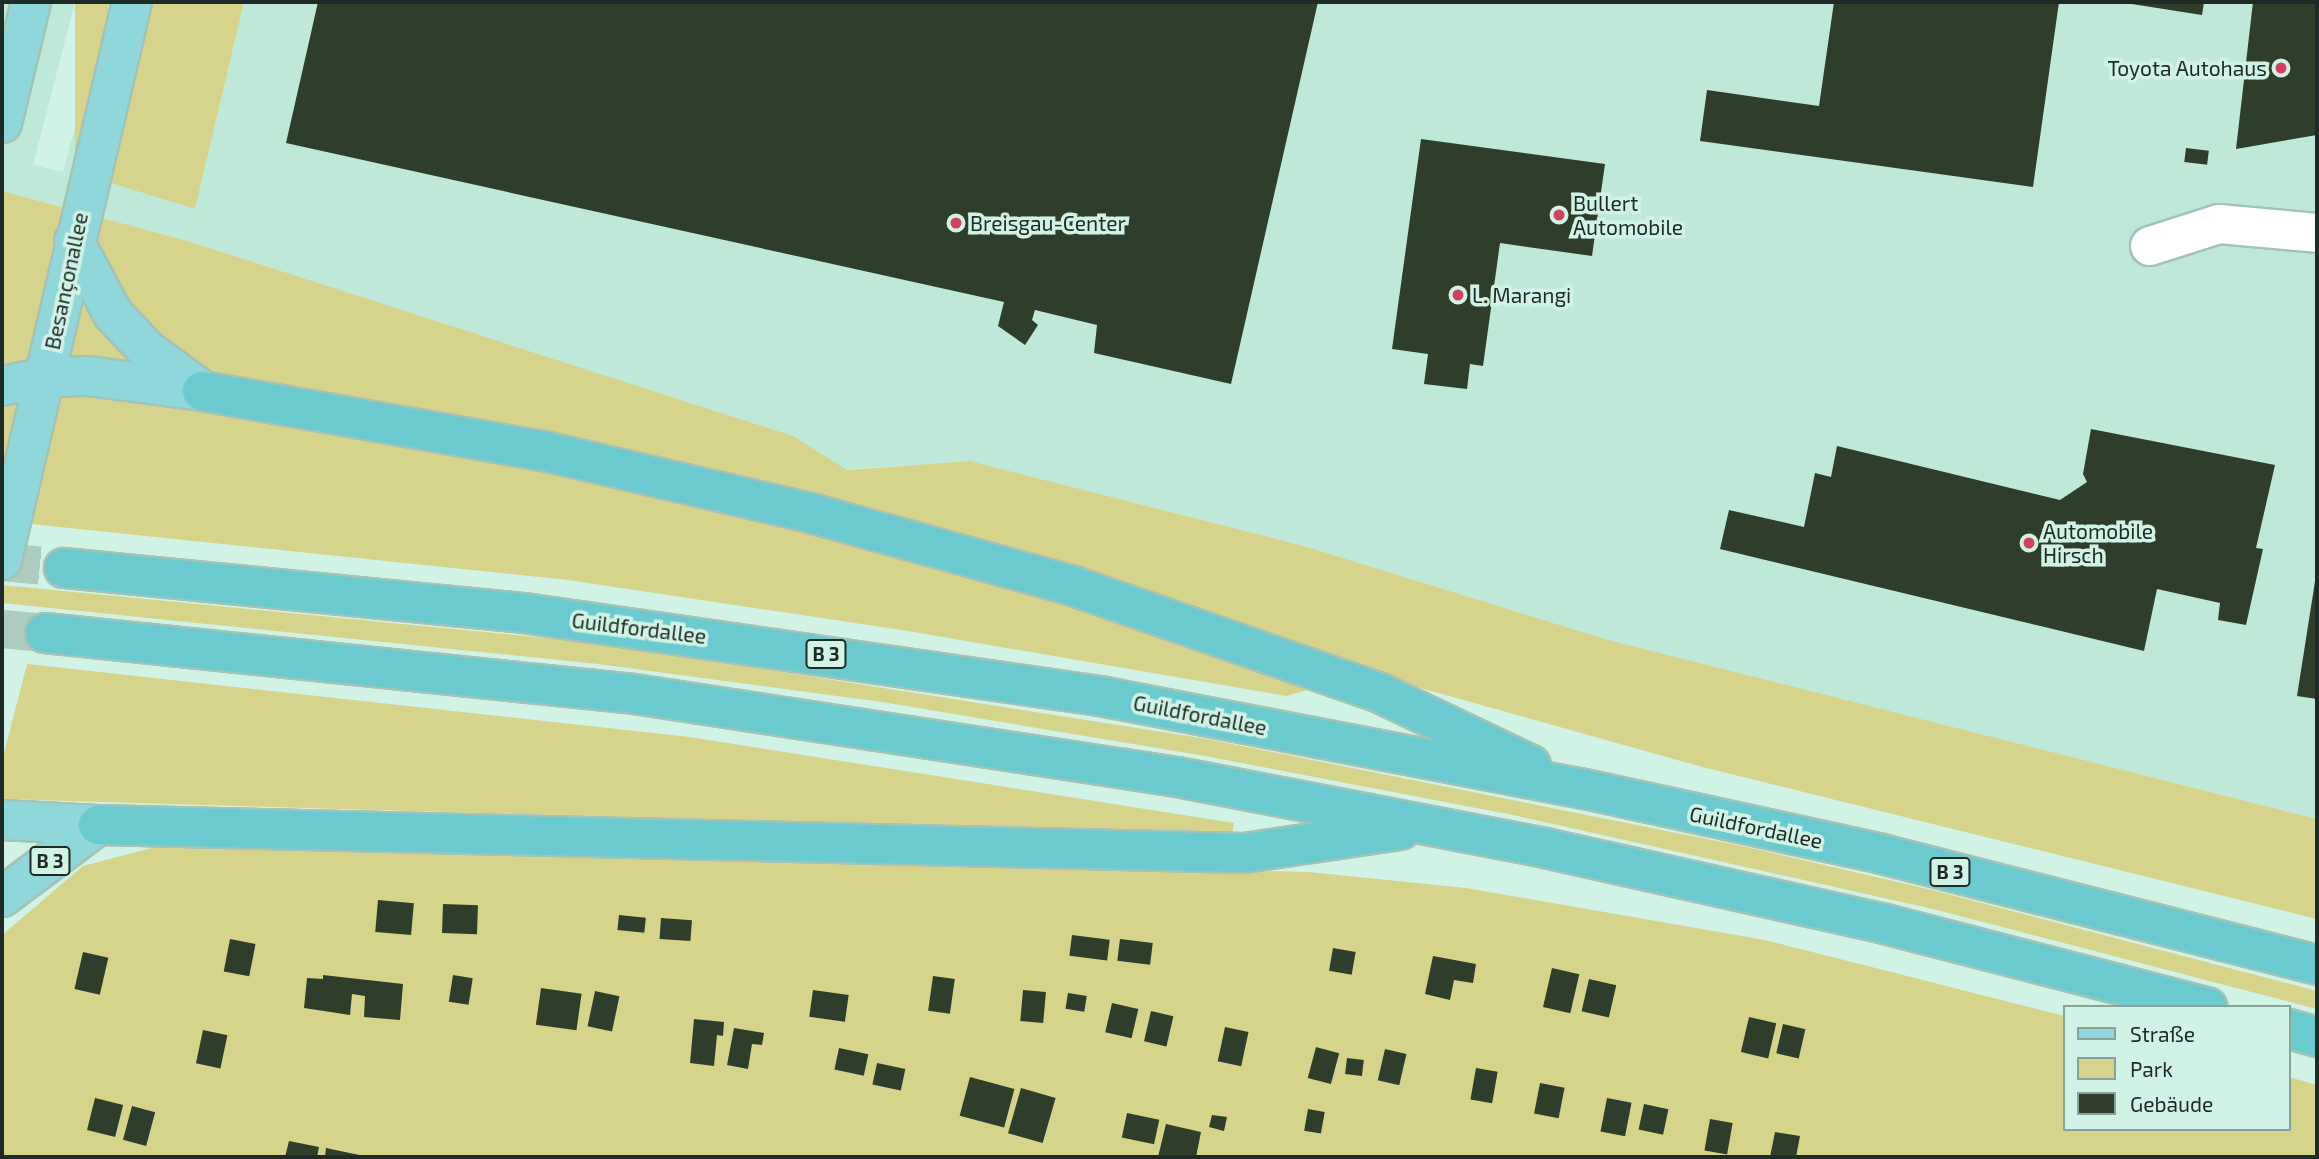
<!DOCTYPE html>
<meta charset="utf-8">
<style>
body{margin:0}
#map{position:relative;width:2319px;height:1159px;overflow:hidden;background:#d1f3e6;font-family:"Exo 2",sans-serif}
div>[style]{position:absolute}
.built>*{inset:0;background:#bee8d7}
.green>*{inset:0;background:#d6d48b;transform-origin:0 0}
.building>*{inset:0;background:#2f3e2a;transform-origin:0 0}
.trunk-tunnel>*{height:38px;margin-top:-19px;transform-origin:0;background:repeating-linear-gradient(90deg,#adcbbf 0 38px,transparent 0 57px)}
.roads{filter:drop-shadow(2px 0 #a2c3b6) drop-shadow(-2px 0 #a2c3b6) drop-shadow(0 2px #a2c3b6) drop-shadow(0 -2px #a2c3b6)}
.minor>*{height:38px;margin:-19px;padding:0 19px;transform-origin:19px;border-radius:19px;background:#fff}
.primary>*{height:38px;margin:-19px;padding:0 19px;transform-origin:19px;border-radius:19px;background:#8fd7db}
.trunk>*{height:38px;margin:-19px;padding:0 19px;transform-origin:19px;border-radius:19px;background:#6acacf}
.dots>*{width:19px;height:19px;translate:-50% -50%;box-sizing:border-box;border:4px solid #d1f3e6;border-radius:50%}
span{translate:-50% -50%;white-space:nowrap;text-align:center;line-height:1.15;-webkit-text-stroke:7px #d1f3e6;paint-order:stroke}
.shield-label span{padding:2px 5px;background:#d1f3e6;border:2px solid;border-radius:5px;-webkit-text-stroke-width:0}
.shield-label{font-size:19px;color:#1d2a25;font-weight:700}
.poi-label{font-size:21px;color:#1d2a25}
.right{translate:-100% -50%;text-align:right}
.left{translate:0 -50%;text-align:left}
.street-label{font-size:21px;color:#1d2a25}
.frame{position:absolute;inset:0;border:4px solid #1d2a25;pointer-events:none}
.legend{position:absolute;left:2063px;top:1005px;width:228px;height:126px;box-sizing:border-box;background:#d1f3e6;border:2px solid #89a399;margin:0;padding:9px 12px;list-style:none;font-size:21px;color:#1d2a25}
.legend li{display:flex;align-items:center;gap:14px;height:35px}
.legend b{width:35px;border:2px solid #89a399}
</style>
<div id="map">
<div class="built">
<div style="clip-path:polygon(2px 2px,75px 2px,33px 165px,63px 172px,108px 2px,152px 2px,108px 182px,195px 208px,244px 2px,2317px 2px,2317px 819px,1605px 639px,1304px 546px,970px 461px,836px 470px,792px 436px,188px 241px,2px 191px)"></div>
</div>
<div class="green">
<div style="left:75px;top:2px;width:33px;height:168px"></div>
<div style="clip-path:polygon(152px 2px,244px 2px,195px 209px,108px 182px)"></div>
<div style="clip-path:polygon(2px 191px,188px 241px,793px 436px,847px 470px,970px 461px,1304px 546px,1605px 639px,2317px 819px,2317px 919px,1702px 767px,1367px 673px,1286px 696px,908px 631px,568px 580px,2px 521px)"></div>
<div style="clip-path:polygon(2px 585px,598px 643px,1207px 739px,1747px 847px,1936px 891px,2317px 991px,2317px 1009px,1933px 909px,1513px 815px,1205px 756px,882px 702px,598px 664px,2px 603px)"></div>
<div style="clip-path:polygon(27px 664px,690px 737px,1234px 823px,1232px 835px,2px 799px,2px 761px)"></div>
<div style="clip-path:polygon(163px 845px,1309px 872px,1466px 888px,1765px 940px,2065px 1016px,2065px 1129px,2289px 1129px,2289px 1077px,2317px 1085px,2317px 1157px,2px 1157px,2px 935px,83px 866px)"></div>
</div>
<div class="building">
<div style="clip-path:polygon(318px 2px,1318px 2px,1231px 384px,1094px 353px,1097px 325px,1035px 310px,1032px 320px,1038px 325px,1025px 345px,998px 326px,1004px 302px,286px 143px)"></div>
<div style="clip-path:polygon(1834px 2px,2059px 2px,2033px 187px,1700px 141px,1707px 90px,1819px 106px)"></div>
<div style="clip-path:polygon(2119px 2px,2204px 2px,2202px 15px)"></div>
<div style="clip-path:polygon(2253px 2px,2317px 2px,2317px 135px,2236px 149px)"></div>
<div style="clip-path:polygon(1421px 139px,1605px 164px,1592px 256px,1500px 243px,1483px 366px,1470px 364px,1467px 389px,1424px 384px,1428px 354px,1392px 349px)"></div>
<div style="left:2186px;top:148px;width:23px;height:14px;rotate:7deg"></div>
<div style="clip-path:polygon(2091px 429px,2275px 465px,2256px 548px,2263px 549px,2246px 625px,2218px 620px,2220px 603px,2157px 589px,2144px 651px,1720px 549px,1729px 510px,1804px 527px,1815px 473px,1831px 477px,1837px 446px,2060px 500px,2087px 482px,2083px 474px)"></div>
<div style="clip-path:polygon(2316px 575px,2317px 575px,2317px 699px,2297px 696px)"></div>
<div style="left:378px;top:900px;width:36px;height:32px;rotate:5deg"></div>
<div style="left:443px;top:904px;width:35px;height:29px;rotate:2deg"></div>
<div style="left:619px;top:915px;width:27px;height:15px;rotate:6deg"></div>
<div style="left:661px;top:918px;width:31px;height:21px;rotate:4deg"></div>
<div style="left:1072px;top:935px;width:38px;height:21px;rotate:7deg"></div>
<div style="left:230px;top:939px;width:26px;height:33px;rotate:11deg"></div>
<div style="left:1120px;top:939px;width:33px;height:22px;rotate:7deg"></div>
<div style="left:1333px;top:948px;width:23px;height:23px;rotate:10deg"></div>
<div style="left:83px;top:952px;width:26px;height:38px;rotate:13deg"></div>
<div style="clip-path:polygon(1433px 956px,1476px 964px,1473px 983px,1454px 980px,1450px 1000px,1425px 994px)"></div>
<div style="left:1552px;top:968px;width:28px;height:40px;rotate:13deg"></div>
<div style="clip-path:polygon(323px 975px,403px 984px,400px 1020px,364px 1017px,365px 996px,352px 994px,350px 1015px,304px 1008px,307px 978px,323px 979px)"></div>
<div style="left:453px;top:975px;width:20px;height:27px;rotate:9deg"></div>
<div style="left:933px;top:976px;width:22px;height:35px;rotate:8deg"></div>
<div style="left:1589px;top:979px;width:28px;height:33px;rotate:13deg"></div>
<div style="left:541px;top:988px;width:41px;height:37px;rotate:8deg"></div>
<div style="left:813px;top:990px;width:36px;height:27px;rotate:8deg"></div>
<div style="left:1023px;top:990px;width:23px;height:31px;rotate:5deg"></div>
<div style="left:595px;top:991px;width:25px;height:36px;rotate:12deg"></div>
<div style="left:1068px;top:993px;width:19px;height:16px;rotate:9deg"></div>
<div style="left:1112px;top:1003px;width:27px;height:30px;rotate:13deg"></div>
<div style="left:1151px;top:1011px;width:23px;height:31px;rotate:13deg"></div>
<div style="left:1749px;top:1017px;width:28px;height:36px;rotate:13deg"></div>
<div style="clip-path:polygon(694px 1019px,724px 1022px,723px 1036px,717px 1035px,714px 1066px,690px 1063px)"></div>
<div style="left:1783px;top:1024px;width:23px;height:30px;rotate:13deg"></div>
<div style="left:1225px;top:1027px;width:24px;height:35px;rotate:12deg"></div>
<div style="clip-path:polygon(734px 1028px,764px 1033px,762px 1045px,752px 1044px,748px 1069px,727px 1065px)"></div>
<div style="left:203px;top:1030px;width:25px;height:34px;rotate:12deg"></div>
<div style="left:1316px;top:1047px;width:24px;height:32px;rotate:15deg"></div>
<div style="left:839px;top:1048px;width:30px;height:22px;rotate:12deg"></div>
<div style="left:1385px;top:1049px;width:22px;height:32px;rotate:13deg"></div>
<div style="left:1347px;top:1058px;width:17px;height:16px;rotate:7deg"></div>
<div style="left:877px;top:1063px;width:29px;height:22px;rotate:12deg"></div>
<div style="left:1476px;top:1068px;width:22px;height:32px;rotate:10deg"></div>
<div style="left:970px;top:1077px;width:46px;height:40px;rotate:15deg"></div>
<div style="left:1540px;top:1083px;width:25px;height:31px;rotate:11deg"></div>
<div style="left:1021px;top:1088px;width:36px;height:47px;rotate:16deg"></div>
<div style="left:95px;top:1098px;width:29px;height:33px;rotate:14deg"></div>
<div style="left:1607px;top:1098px;width:25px;height:34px;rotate:11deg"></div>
<div style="left:1644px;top:1104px;width:25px;height:26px;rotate:12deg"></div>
<div style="left:132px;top:1106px;width:24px;height:35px;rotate:15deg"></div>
<div style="left:1308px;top:1109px;width:17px;height:22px;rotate:10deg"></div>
<div style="left:1127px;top:1113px;width:33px;height:25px;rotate:12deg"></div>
<div style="clip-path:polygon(1212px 1115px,1227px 1117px,1224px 1131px,1209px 1127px)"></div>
<div style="left:1710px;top:1119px;width:23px;height:32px;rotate:10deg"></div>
<div style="clip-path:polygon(1166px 1124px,1201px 1132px,1196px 1157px,1158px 1157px)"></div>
<div style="clip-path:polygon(1775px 1132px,1800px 1136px,1796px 1157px,1770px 1157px)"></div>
<div style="clip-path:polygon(289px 1141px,319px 1147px,317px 1157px,285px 1157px)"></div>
<div style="clip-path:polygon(326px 1148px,364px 1156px,364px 1157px,325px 1157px)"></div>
</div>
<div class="trunk-tunnel">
<div style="left:2px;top:562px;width:62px;rotate:5.5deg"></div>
<div style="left:2px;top:629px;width:43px;rotate:5.3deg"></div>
</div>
<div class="roads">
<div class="minor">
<div style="left:2150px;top:246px;width:72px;rotate:-17.7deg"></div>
<div style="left:2219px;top:224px;width:98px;rotate:5.2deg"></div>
</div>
<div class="primary">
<div style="left:2px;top:123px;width:124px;rotate:-76.5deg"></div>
<div style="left:74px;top:241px;width:83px;rotate:61.9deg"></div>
<div style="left:113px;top:314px;width:50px;rotate:46.6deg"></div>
<div style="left:147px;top:350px;width:66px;rotate:36.3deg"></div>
<div style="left:2px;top:386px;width:44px;rotate:-11.8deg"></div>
<div style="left:45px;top:377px;width:43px;rotate:-1.3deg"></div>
<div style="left:88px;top:376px;width:115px;rotate:7.5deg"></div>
<div style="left:2px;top:560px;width:573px;rotate:-76.89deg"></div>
<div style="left:2px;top:820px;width:96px;rotate:3deg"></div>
<div style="left:2px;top:897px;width:120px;rotate:-36.9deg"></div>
</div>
<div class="trunk">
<div style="left:202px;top:391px;width:347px;rotate:10deg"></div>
<div style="left:544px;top:451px;width:277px;rotate:13.1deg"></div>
<div style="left:814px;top:514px;width:269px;rotate:15.5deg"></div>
<div style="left:1073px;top:586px;width:325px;rotate:19.2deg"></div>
<div style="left:1380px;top:693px;width:167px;rotate:25.5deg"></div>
<div style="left:64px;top:568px;width:462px;rotate:5.6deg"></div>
<div style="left:524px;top:613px;width:582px;rotate:8.2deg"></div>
<div style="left:1100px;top:696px;width:489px;rotate:10.9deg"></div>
<div style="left:1580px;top:788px;width:309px;rotate:12.3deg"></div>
<div style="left:1882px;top:854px;width:449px;rotate:14.3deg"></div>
<div style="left:45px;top:633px;width:592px;rotate:5.91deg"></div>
<div style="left:634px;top:694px;width:549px;rotate:8.69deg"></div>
<div style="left:1177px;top:777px;width:375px;rotate:10.9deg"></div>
<div style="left:1545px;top:848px;width:348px;rotate:12.6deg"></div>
<div style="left:1885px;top:924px;width:333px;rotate:14.5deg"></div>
<div style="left:98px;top:825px;width:1146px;rotate:1.4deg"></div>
<div style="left:1244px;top:853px;width:158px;rotate:-8.4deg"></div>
<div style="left:2289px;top:1029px;width:29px;rotate:16deg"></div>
</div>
</div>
<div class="dots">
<div style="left:2281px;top:68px;background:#d2425e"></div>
<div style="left:1559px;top:215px;background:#d2425e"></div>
<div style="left:956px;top:223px;background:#d2425e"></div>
<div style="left:1458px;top:295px;background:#d2425e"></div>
<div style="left:2029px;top:543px;background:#d2425e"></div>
</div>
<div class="shield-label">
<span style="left:826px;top:654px">B 3</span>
<span style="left:50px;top:861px">B 3</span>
<span style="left:1950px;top:872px">B 3</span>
</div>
<div class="poi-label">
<span class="right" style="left:2267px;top:68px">Toyota Autohaus</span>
<span class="left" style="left:1573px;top:215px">Bullert<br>Automobile</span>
<span class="left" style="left:970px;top:223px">Breisgau-Center</span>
<span class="left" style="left:1472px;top:295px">L. Marangi</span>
<span class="left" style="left:2043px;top:543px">Automobile<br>Hirsch</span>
</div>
<div class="street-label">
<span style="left:66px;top:281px;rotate:-78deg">Besançonallee</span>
<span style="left:639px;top:628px;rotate:7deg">Guildfordallee</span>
<span style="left:1200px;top:715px;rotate:11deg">Guildfordallee</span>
<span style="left:1756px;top:827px;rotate:12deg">Guildfordallee</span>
</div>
<div class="frame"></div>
<ul class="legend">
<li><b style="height:9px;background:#8fd7db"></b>Straße</li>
<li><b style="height:19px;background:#d6d48b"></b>Park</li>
<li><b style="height:19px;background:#2f3e2a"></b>Gebäude</li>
</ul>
</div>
